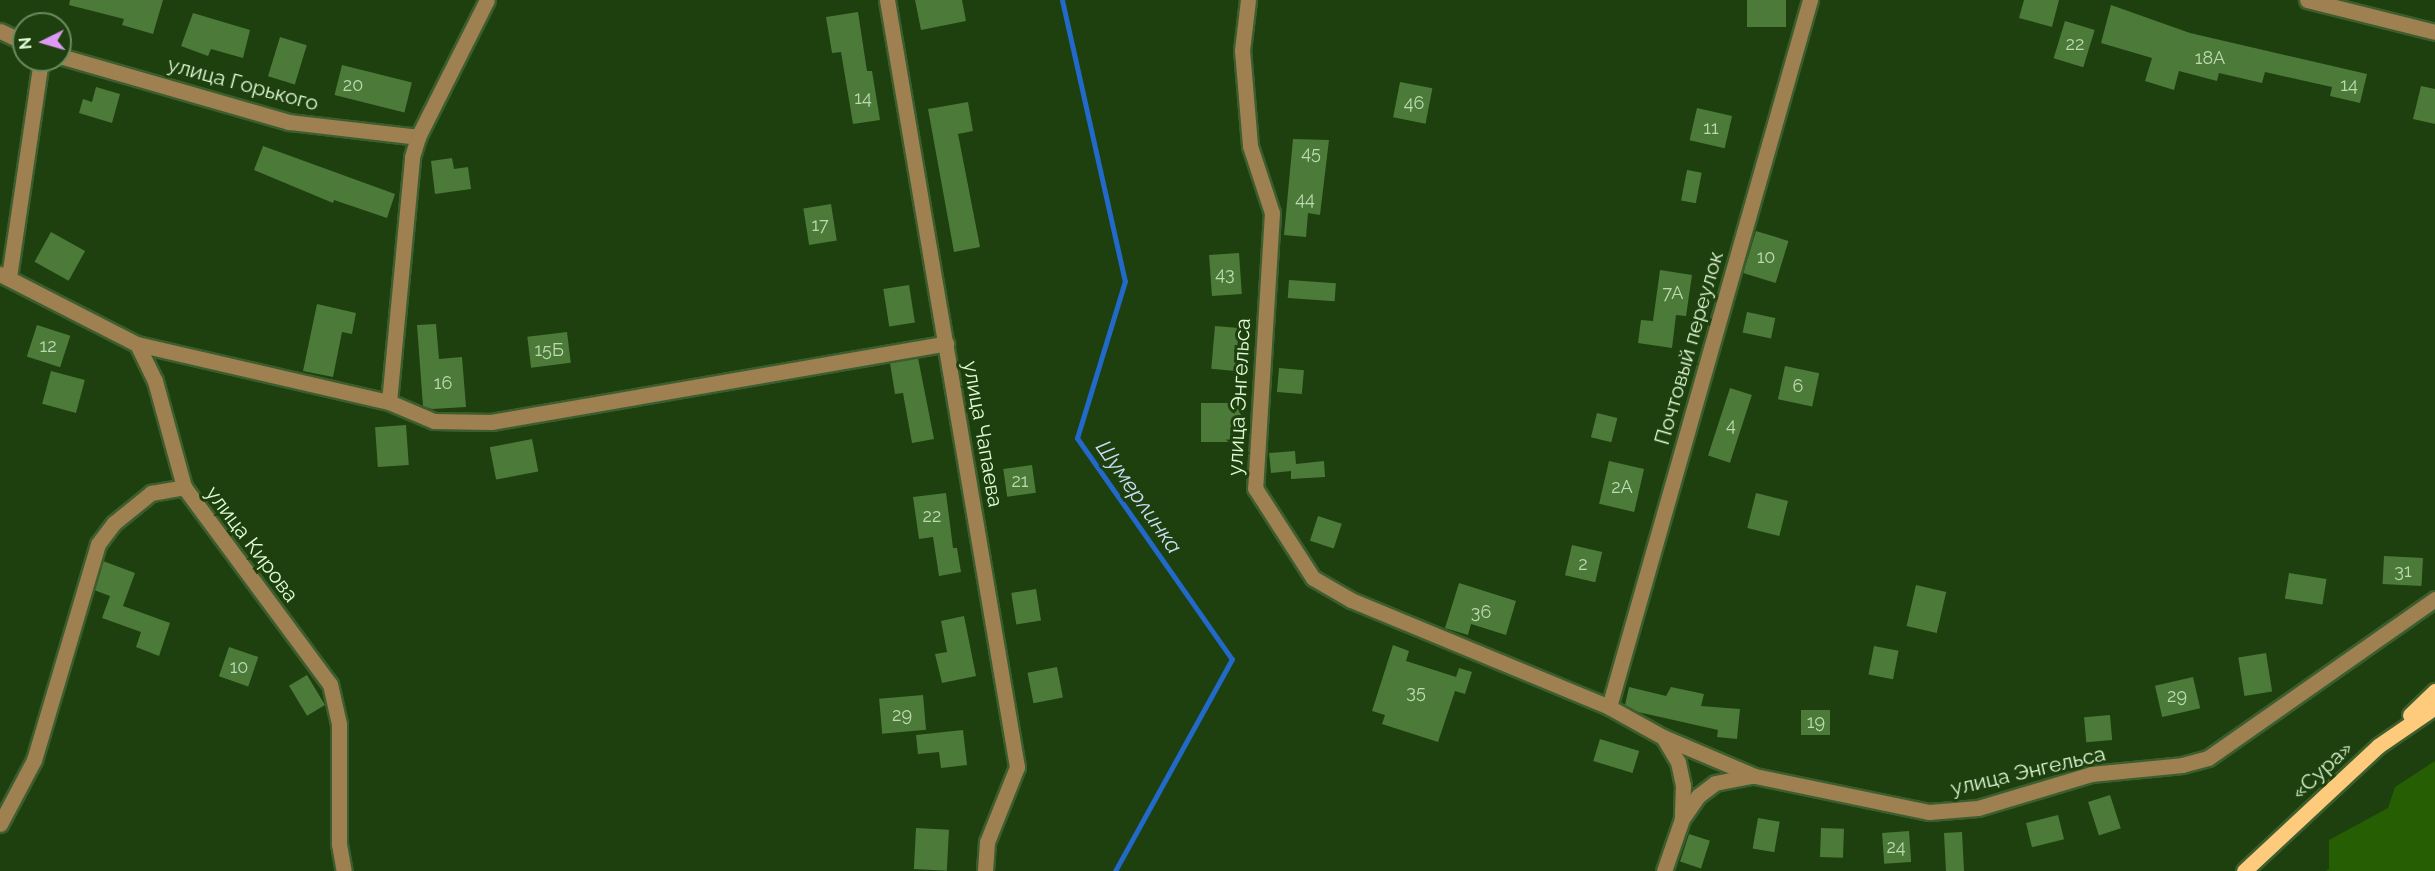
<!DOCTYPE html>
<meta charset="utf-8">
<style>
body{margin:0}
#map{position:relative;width:2435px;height:871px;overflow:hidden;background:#1d400e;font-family:Raleway,sans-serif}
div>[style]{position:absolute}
.green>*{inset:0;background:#265f03}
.stream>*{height:5px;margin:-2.5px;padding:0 2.5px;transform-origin:2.5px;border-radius:2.5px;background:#2269ca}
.building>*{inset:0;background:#4c7a39;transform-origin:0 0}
.roads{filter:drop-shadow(2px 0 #3c5e2e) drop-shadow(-2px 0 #3c5e2e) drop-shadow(0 2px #3c5e2e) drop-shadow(0 -2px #3c5e2e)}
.minor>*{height:15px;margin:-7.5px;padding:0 7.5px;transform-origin:7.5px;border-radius:7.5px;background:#9e8051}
.major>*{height:15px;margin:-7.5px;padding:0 7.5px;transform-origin:7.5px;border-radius:7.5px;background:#fecb7d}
span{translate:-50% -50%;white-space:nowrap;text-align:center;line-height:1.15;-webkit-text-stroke:6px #1d400e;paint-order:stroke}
.number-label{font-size:18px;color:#bcdbb0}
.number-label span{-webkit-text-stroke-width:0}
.street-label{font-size:21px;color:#e1fbd7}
.water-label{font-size:22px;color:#cbdcf5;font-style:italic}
.north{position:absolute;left:12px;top:12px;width:60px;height:60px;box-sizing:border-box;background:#1d400e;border:2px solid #6b8b5e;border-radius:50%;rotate:265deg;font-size:16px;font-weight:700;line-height:24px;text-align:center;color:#e1fbd7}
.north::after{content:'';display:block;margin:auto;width:21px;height:27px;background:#dd99f3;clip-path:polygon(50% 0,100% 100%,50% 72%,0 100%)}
</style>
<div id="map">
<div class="green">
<div style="clip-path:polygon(2435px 761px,2435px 871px,2326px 871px,2329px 869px,2329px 840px,2388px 808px,2395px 787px)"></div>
</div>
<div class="stream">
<div style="left:1062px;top:0;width:288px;rotate:77.4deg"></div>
<div style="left:1125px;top:281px;width:164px;rotate:107deg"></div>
<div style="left:1077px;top:438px;width:270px;rotate:55deg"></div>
<div style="left:1232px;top:659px;width:242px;rotate:118.9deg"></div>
</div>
<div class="building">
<div style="clip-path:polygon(70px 0,163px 0,153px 34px,122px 25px,124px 19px,69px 5px)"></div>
<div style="clip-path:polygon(915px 0,962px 0,966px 21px,921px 30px)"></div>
<div style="left:1747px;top:0;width:39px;height:27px"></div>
<div style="clip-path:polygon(2024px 0,2059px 0,2052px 27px,2019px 18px)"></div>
<div style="clip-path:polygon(2111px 5px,2190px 33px,2367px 74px,2360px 103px,2330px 96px,2332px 87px,2265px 72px,2262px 83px,2219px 73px,2217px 81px,2179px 71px,2174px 90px,2145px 81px,2152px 58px,2101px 43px)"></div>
<div style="clip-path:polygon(858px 12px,867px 71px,872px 71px,880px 120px,853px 124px,841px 52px,832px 53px,826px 17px)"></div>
<div style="clip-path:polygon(193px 13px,250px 30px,243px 58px,211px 49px,208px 56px,181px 46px)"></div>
<div style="left:2065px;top:21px;width:31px;height:39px;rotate:17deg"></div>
<div style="left:280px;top:37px;width:28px;height:41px;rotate:17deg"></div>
<div style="left:342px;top:65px;width:72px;height:31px;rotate:14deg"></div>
<div style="left:1400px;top:82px;width:33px;height:36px;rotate:11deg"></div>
<div style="clip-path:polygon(2421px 86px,2435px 89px,2435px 124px,2413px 119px)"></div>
<div style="clip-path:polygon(96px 87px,120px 94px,112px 123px,79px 113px,83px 99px,92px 102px)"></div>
<div style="clip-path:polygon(968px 102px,973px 131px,958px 134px,980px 247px,954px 252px,928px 109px)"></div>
<div style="left:1697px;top:108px;width:36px;height:33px;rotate:13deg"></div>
<div style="clip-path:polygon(1293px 139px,1329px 140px,1320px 215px,1308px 213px,1306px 237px,1284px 235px)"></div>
<div style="clip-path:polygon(263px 146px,395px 194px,387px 218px,334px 200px,333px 203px,254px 170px)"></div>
<div style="clip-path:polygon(452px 158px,454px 169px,468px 167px,471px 189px,435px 194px,431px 161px)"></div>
<div style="left:1687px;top:170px;width:15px;height:31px;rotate:11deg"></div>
<div style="left:831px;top:204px;width:37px;height:28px;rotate:81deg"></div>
<div style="left:1756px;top:231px;width:34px;height:44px;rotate:17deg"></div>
<div style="left:51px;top:232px;width:39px;height:34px;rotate:29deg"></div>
<div style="left:1239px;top:253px;width:41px;height:30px;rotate:86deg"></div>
<div style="clip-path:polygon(1660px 270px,1692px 275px,1686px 316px,1676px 315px,1672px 348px,1638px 343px,1641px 320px,1653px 321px)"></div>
<div style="left:1289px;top:280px;width:47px;height:18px;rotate:4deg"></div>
<div style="left:909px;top:285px;width:38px;height:26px;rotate:81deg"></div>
<div style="clip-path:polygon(317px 304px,356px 313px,352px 334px,342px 332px,333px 377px,303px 371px)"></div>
<div style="left:1747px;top:312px;width:29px;height:21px;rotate:12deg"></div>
<div style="clip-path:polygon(436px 324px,439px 359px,462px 357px,466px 407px,432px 409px,423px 406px,417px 325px)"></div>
<div style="left:37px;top:325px;width:35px;height:33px;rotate:18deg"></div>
<div style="left:1215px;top:326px;width:24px;height:43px;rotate:5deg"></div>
<div style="left:567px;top:332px;width:31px;height:40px;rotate:83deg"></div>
<div style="clip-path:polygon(918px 358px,934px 439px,912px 443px,903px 393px,895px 394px,890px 363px)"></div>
<div style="left:1785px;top:366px;width:35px;height:34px;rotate:12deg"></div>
<div style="left:1279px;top:368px;width:25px;height:24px;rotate:5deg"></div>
<div style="left:51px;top:371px;width:35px;height:34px;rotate:15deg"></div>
<div style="left:1730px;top:388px;width:23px;height:71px;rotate:18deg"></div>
<div style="left:1201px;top:403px;width:40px;height:39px"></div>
<div style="left:1597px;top:413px;width:21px;height:25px;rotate:14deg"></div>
<div style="left:406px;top:425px;width:40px;height:31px;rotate:86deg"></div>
<div style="left:532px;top:439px;width:33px;height:43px;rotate:79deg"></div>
<div style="clip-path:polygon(1295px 451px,1296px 464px,1324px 461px,1325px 477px,1291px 479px,1291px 471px,1271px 473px,1269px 453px)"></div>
<div style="left:1609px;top:461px;width:36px;height:44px;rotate:13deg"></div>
<div style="left:1032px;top:465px;width:28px;height:29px;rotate:82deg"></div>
<div style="clip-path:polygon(946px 493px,953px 548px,957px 548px,961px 572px,939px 576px,933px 537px,919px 539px,913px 497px)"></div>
<div style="left:1756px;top:493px;width:33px;height:36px;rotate:14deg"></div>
<div style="left:1318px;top:516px;width:25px;height:26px;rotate:18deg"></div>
<div style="left:1572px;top:545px;width:31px;height:31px;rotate:13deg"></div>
<div style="left:2384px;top:556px;width:39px;height:28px;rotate:3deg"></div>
<div style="clip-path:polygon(103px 561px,135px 573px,123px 606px,170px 623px,159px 656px,136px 647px,141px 632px,102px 618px,110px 596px,94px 590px)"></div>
<div style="left:2289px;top:573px;width:38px;height:26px;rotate:9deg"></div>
<div style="clip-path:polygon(1459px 583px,1516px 601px,1506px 635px,1471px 624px,1468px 635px,1445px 628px)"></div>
<div style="left:1916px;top:585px;width:31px;height:42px;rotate:13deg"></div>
<div style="left:1036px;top:589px;width:32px;height:25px;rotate:81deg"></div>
<div style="clip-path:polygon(964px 616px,976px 676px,942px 683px,935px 654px,947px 652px,941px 621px)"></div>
<div style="clip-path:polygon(1393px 645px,1409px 651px,1406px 661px,1456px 677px,1459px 668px,1472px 672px,1465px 694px,1455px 691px,1438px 742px,1382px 724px,1385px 715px,1372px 711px)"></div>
<div style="left:1874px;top:646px;width:25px;height:29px;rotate:11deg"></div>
<div style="left:229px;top:647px;width:31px;height:31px;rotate:19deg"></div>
<div style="left:2266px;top:653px;width:39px;height:28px;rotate:81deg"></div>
<div style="left:1057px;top:667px;width:31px;height:30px;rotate:79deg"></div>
<div style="left:307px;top:675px;width:35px;height:21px;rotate:59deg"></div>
<div style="left:2193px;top:677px;width:32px;height:39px;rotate:77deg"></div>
<div style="clip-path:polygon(1629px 687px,1666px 696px,1671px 687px,1704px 694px,1701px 706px,1740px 709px,1737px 739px,1717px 737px,1718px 730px,1638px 712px,1625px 705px)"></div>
<div style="left:923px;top:695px;width:35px;height:44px;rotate:85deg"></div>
<div style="left:1801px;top:710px;width:29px;height:25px"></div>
<div style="left:2110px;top:715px;width:25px;height:26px;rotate:85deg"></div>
<div style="clip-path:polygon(963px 730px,967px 765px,941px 768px,939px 752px,918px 754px,916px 735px)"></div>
<div style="left:1600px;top:739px;width:41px;height:23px;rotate:17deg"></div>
<div style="left:2110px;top:795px;width:35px;height:23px;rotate:72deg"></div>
<div style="left:2058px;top:815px;width:25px;height:33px;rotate:76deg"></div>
<div style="left:1758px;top:818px;width:22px;height:31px;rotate:10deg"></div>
<div style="left:916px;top:828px;width:33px;height:41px;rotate:3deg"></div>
<div style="left:1821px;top:828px;width:23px;height:29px;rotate:2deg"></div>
<div style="left:1909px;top:831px;width:31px;height:27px;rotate:86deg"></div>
<div style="left:1962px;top:832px;width:39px;height:18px;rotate:87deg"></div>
<div style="left:1689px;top:834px;width:22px;height:29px;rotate:18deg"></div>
</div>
<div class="roads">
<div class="minor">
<div style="left:887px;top:0;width:778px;rotate:80.38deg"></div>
<div style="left:1017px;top:767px;width:81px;rotate:111.8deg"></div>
<div style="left:987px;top:842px;width:29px;rotate:94deg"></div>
<div style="left:1248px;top:0;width:50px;rotate:96.8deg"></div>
<div style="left:1242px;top:50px;width:96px;rotate:85.2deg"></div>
<div style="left:1250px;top:146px;width:71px;rotate:71.8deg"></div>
<div style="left:1272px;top:213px;width:276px;rotate:93.5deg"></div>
<div style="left:1255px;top:488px;width:107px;rotate:57.2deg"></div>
<div style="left:1313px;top:578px;width:44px;rotate:30.1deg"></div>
<div style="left:1351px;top:600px;width:279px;rotate:22.5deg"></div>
<div style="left:1609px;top:707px;width:62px;rotate:29.1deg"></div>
<div style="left:1663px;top:737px;width:100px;rotate:23deg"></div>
<div style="left:1755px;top:776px;width:178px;rotate:11.7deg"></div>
<div style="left:1929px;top:812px;width:49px;rotate:-4.7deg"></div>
<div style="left:1978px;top:808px;width:118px;rotate:-16.7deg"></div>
<div style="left:2091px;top:774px;width:91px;rotate:-5.6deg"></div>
<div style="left:2182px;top:765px;width:27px;rotate:-15deg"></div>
<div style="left:2208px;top:758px;width:277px;rotate:-35deg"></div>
<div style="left:2307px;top:0;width:132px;rotate:14deg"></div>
<div style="left:0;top:31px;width:26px;rotate:25deg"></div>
<div style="left:60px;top:56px;width:238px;rotate:16.1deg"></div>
<div style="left:289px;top:122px;width:130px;rotate:6.6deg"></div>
<div style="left:418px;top:137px;width:153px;rotate:-63.3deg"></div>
<div style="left:0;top:274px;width:154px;rotate:27.1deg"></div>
<div style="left:137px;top:344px;width:259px;rotate:13deg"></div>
<div style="left:389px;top:402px;width:49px;rotate:22.9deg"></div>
<div style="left:434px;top:421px;width:57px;rotate:1deg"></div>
<div style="left:491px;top:422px;width:462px;rotate:-9.8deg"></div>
<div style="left:9px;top:277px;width:219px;rotate:-81.6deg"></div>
<div style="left:137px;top:344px;width:41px;rotate:64.1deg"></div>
<div style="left:155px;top:381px;width:110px;rotate:74.7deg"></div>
<div style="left:184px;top:487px;width:245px;rotate:53.5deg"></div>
<div style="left:330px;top:684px;width:41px;rotate:77.3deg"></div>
<div style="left:339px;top:724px;width:120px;rotate:90deg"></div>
<div style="left:339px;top:844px;width:27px;rotate:80deg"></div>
<div style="left:389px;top:402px;width:246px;rotate:-84.6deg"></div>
<div style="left:412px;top:157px;width:21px;rotate:-73deg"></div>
<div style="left:1609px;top:707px;width:735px;rotate:-74.13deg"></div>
<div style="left:1663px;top:737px;width:29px;rotate:59deg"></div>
<div style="left:1678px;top:762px;width:24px;rotate:78deg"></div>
<div style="left:1683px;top:785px;width:34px;rotate:92deg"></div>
<div style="left:1682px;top:819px;width:55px;rotate:109.1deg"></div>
<div style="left:1682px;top:819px;width:28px;rotate:-55deg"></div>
<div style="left:1698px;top:796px;width:21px;rotate:-37deg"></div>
<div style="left:1715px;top:783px;width:37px;rotate:-11deg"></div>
<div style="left:0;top:824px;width:72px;rotate:-62deg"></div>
<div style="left:34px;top:760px;width:225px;rotate:-73.5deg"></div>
<div style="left:98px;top:544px;width:26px;rotate:-53deg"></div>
<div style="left:114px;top:523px;width:48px;rotate:-39deg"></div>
<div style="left:151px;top:493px;width:34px;rotate:-10deg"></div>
</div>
<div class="major">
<div style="left:2410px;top:715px;width:35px;rotate:-44deg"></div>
<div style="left:2244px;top:871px;width:183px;rotate:-43deg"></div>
<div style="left:2378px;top:746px;width:69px;rotate:-34.4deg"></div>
</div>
</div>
<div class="number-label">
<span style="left:2075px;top:44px">22</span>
<span style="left:2210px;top:58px">18А</span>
<span style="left:353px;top:85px">20</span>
<span style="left:2349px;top:85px">14</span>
<span style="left:863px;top:98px">14</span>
<span style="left:1414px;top:103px">46</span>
<span style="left:1711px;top:128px">11</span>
<span style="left:1311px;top:153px">45</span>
<span style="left:1305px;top:199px">44</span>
<span style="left:820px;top:225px">17</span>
<span style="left:1766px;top:257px">10</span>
<span style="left:1225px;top:274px">43</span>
<span style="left:1673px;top:293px">7А</span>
<span style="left:48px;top:346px">12</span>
<span style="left:549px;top:350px">15Б</span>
<span style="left:443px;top:383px">16</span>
<span style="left:1798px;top:386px">6</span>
<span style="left:1731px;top:425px">4</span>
<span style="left:1020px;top:481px">21</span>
<span style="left:1622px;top:487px">2А</span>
<span style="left:932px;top:516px">22</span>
<span style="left:1583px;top:564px">2</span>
<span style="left:2403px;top:571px">31</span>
<span style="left:1481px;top:612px">36</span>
<span style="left:239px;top:667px">10</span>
<span style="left:1416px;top:692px">35</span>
<span style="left:2177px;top:696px">29</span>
<span style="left:902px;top:715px">29</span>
<span style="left:1816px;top:722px">19</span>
<span style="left:1896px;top:847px">24</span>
</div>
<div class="street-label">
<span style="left:243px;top:84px;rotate:15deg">улица Горького</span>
<span style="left:1689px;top:348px;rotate:-74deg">Почтовый переулок</span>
<span style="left:1239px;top:397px;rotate:-87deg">улица Энгельса</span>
<span style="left:983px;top:434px;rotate:80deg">улица Чапаева</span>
<span style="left:252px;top:544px;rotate:53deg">улица Кирова</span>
<span style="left:2322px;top:770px;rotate:-43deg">«Сура»</span>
<span style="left:2028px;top:771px;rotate:-13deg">улица Энгельса</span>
</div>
<div class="water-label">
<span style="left:1139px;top:497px;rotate:55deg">Шумерлинка</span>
</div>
<div class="north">N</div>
</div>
